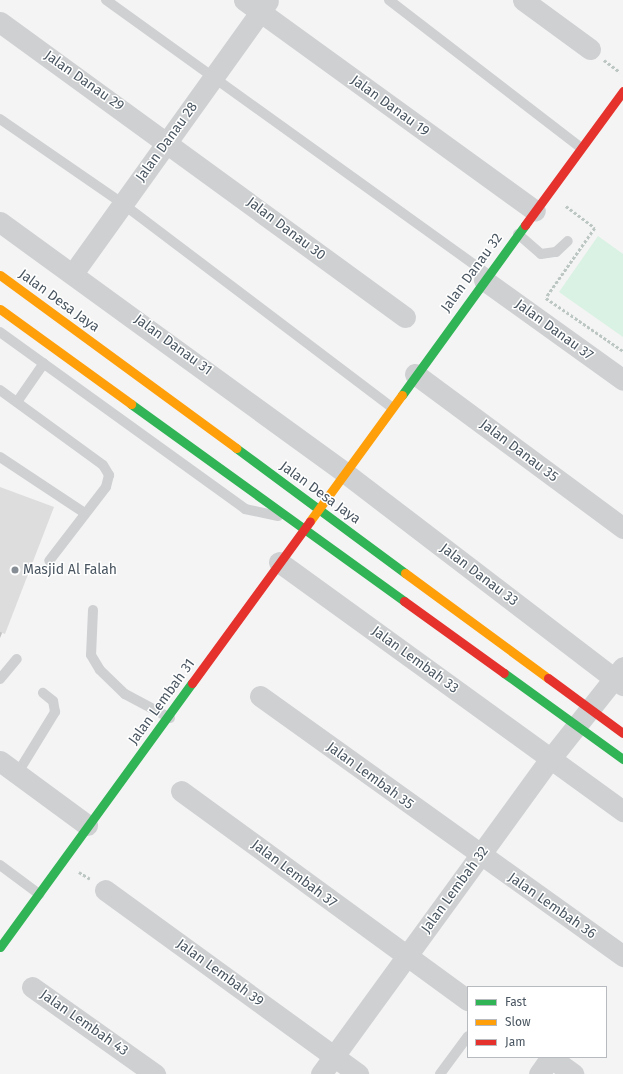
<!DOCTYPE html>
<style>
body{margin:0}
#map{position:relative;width:623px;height:1074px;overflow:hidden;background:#f4f4f4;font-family:"Fira Sans",sans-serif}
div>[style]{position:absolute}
.green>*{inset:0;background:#d9f2e3}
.shadow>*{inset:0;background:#0003}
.building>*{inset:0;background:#ddddde}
.path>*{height:2.5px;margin-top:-1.25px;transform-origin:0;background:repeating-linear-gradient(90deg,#bcc7c4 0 3px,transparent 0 5px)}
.lane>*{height:10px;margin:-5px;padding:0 5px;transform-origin:5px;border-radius:5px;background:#ced0d2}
.street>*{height:21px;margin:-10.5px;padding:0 10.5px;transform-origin:10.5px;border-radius:10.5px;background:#ced0d2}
.fast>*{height:9px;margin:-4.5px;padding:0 4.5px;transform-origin:4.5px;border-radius:4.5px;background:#30b455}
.slow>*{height:9px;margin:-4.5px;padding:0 4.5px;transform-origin:4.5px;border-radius:4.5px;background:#ff9f0a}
.jam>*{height:9px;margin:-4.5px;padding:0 4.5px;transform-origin:4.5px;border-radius:4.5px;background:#e5322d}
.dots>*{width:11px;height:11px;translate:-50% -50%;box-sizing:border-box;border:2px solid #fff;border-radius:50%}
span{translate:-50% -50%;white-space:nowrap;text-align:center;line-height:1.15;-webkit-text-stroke:3px #fff;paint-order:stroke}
.street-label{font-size:14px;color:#4a5661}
.poi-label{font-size:14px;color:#4a5661}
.left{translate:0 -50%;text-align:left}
.legend{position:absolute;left:467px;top:986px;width:140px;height:72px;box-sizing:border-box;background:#fff;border:1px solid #b7bbc0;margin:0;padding:5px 7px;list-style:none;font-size:12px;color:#4a5661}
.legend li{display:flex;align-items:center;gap:8px;height:20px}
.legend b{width:20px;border:1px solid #b7bbc0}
</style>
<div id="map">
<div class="green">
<div style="clip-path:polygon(598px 236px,623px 254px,623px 337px,559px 292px)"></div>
</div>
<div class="shadow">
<div style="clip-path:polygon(0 488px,53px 508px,0 638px)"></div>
</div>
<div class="building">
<div style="clip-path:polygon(0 487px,54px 507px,5px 634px,0 632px)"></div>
</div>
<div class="path">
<div style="left:604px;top:60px;width:20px;rotate:37deg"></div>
<div style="left:566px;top:206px;width:36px;rotate:37deg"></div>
<div style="left:595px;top:228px;width:85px;rotate:125deg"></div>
<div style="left:546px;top:298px;width:93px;rotate:34.5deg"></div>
<div style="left:79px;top:872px;width:13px;rotate:32deg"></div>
</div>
<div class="lane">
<div style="left:106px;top:0;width:471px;rotate:35.7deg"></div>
<div style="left:389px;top:0;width:241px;rotate:37.6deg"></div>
<div style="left:0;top:119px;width:150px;rotate:34.6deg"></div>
<div style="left:123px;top:204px;width:336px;rotate:37.1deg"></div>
<div style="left:518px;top:234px;width:30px;rotate:41deg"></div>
<div style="left:541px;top:254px;width:15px;rotate:-8deg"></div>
<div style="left:556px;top:252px;width:16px;rotate:-43deg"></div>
<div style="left:0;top:332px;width:302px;rotate:35.8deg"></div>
<div style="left:245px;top:509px;width:34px;rotate:12deg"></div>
<div style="left:0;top:390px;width:127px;rotate:36.1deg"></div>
<div style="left:103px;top:465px;width:12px;rotate:59deg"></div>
<div style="left:109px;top:475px;width:12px;rotate:104deg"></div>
<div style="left:106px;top:487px;width:93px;rotate:127.6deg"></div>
<div style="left:17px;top:402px;width:47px;rotate:-55.3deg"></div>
<div style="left:0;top:457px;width:100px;rotate:33.5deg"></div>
<div style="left:93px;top:610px;width:45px;rotate:92.5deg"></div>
<div style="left:91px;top:655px;width:17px;rotate:59deg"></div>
<div style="left:100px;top:670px;width:35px;rotate:44deg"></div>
<div style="left:125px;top:694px;width:51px;rotate:28.1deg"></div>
<div style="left:0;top:679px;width:26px;rotate:-50deg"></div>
<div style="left:17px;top:774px;width:73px;rotate:-58.5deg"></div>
<div style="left:55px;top:712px;width:11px;rotate:-100deg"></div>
<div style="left:53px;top:701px;width:13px;rotate:-141deg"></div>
<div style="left:0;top:865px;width:49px;rotate:36.6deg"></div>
<div style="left:440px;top:1074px;width:47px;rotate:-53.6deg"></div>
</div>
<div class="street">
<div style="left:244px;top:0;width:359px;rotate:35.9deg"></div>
<div style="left:523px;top:0;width:83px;rotate:36.2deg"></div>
<div style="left:0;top:22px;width:501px;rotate:36.07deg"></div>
<div style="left:0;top:222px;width:425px;rotate:36deg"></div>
<div style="left:344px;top:472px;width:351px;rotate:37.4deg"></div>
<div style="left:74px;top:272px;width:333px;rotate:-54.4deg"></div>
<div style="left:484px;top:280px;width:171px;rotate:35.7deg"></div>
<div style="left:415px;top:374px;width:259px;rotate:36.5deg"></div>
<div style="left:279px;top:562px;width:425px;rotate:35.9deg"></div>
<div style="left:260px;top:696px;width:447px;rotate:35.6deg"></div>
<div style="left:0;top:761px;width:108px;rotate:36.3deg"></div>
<div style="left:181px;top:791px;width:355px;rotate:36.1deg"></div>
<div style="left:105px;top:890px;width:313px;rotate:36deg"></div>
<div style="left:32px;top:987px;width:151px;rotate:35.3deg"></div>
<div style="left:550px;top:1057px;width:29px;rotate:36deg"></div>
<div style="left:321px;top:1074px;width:391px;rotate:-54deg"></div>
<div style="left:551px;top:758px;width:116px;rotate:-51.6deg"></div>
<div style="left:539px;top:1074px;width:21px;rotate:-55deg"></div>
</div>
<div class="fast">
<div style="left:402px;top:395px;width:210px;rotate:-54.1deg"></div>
<div style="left:131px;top:404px;width:337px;rotate:35.8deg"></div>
<div style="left:236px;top:448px;width:210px;rotate:36.5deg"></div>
<div style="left:504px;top:673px;width:147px;rotate:35.9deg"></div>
<div style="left:0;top:947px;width:326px;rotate:-54deg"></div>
</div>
<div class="slow">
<div style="left:0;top:275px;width:293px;rotate:36.2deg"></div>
<div style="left:0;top:309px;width:162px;rotate:35.9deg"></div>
<div style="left:310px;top:521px;width:156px;rotate:-53.9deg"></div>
<div style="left:405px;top:573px;width:177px;rotate:36.3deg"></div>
</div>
<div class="jam">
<div style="left:525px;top:225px;width:166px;rotate:-53.8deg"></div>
<div style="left:404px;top:601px;width:123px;rotate:35.8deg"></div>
<div style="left:548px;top:678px;width:93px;rotate:36.3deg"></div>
<div style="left:192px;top:683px;width:200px;rotate:-53.9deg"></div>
</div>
<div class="dots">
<div style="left:15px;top:570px;background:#868d94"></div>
</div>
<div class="street-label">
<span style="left:84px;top:81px;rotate:35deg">Jalan Danau 29</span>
<span style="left:390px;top:106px;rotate:36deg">Jalan Danau 19</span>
<span style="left:167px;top:142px;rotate:-54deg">Jalan Danau 28</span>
<span style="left:286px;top:229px;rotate:37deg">Jalan Danau 30</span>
<span style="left:472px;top:273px;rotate:-54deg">Jalan Danau 32</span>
<span style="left:59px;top:301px;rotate:36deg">Jalan Desa Jaya</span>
<span style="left:554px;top:330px;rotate:36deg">Jalan Danau 37</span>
<span style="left:173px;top:345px;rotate:36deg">Jalan Danau 31</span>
<span style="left:519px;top:451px;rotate:37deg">Jalan Danau 35</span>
<span style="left:320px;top:493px;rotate:36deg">Jalan Desa Jaya</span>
<span style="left:479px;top:575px;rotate:37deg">Jalan Danau 33</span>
<span style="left:415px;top:660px;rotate:36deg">Jalan Lembah 33</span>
<span style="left:162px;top:702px;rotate:-54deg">Jalan Lembah 31</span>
<span style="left:370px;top:776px;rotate:36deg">Jalan Lembah 35</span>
<span style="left:294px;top:874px;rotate:37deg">Jalan Lembah 37</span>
<span style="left:455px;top:890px;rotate:-54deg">Jalan Lembah 32</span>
<span style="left:552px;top:906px;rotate:35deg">Jalan Lembah 36</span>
<span style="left:220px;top:973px;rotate:36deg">Jalan Lembah 39</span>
<span style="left:84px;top:1023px;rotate:35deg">Jalan Lembah 43</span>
</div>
<div class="poi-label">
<span class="left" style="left:23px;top:570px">Masjid Al Falah</span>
</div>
<ul class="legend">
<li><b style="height:5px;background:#30b455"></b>Fast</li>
<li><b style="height:5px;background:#ff9f0a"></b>Slow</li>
<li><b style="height:5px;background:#e5322d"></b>Jam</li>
</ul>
</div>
